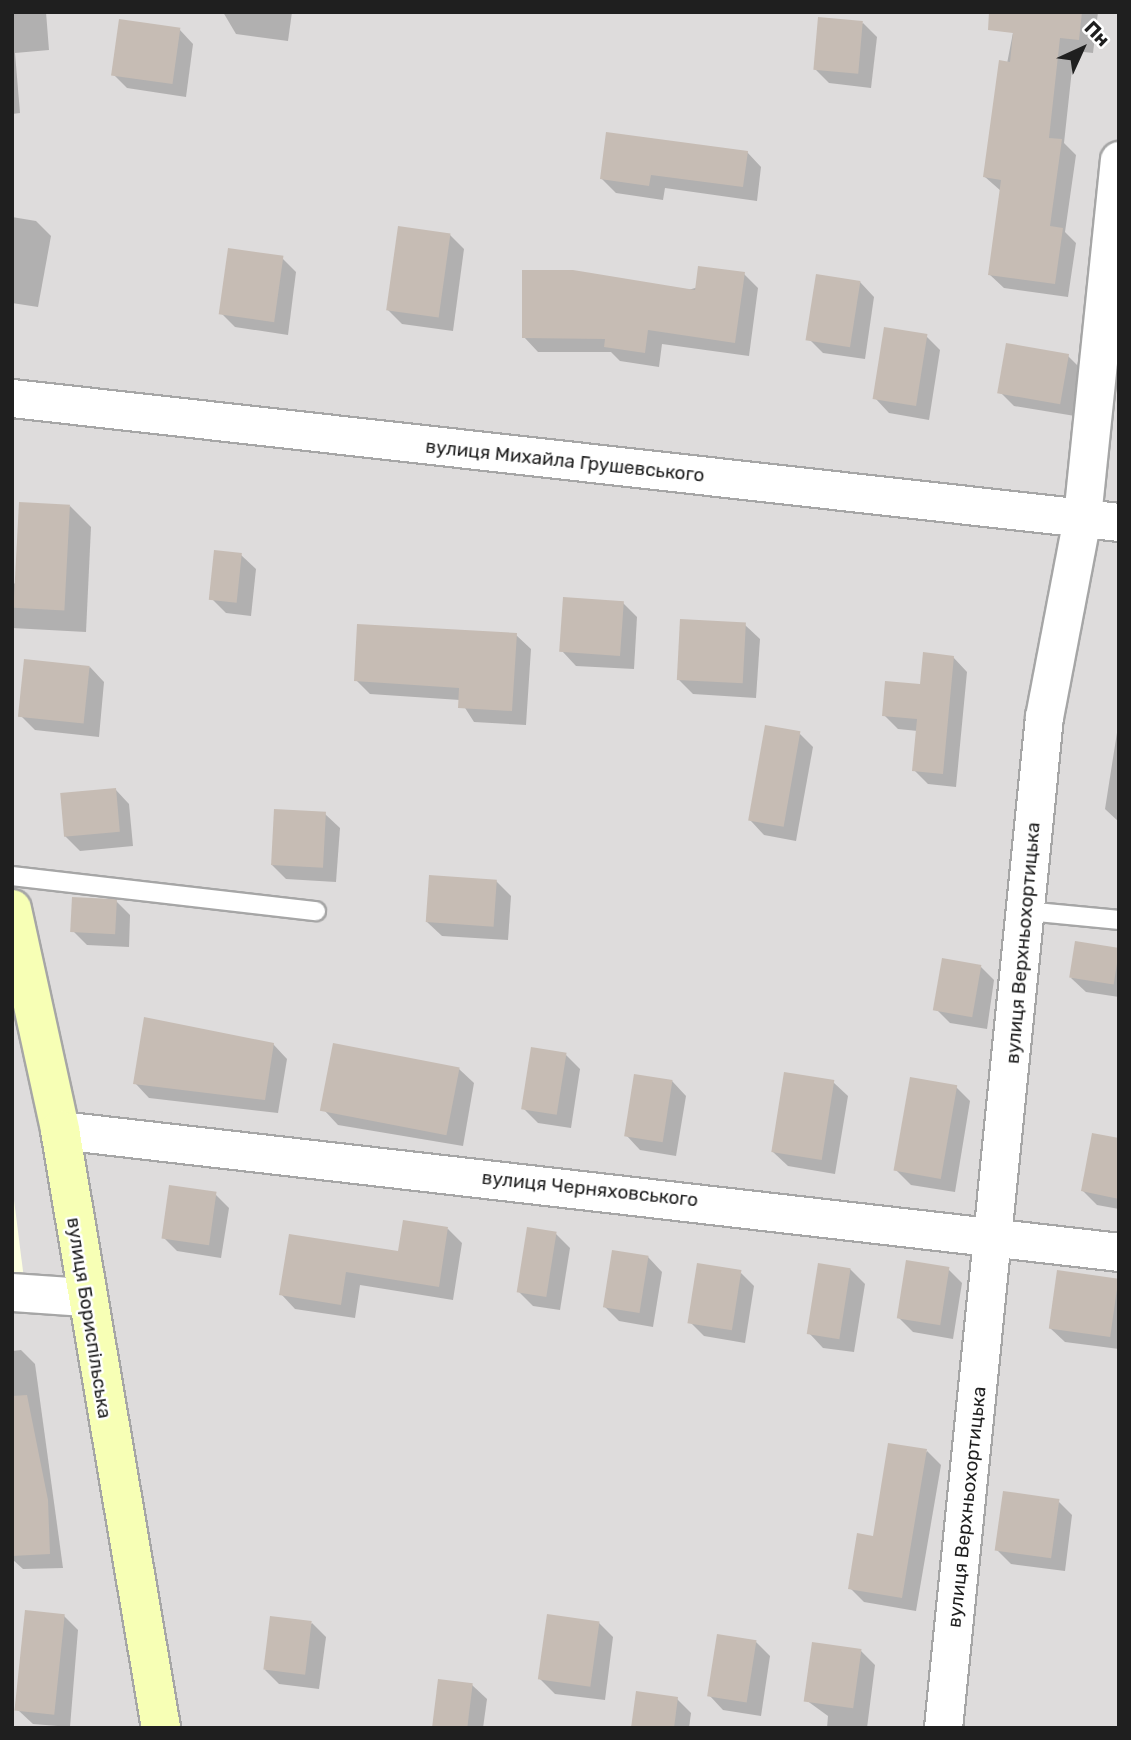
<!DOCTYPE html>
<meta charset="utf-8">
<style>
body{margin:0}
#map{position:relative;width:1131px;height:1740px;overflow:hidden;background:#f1eee5;font-family:Rubik,sans-serif}
div>[style]{position:absolute}
.residential>*{inset:0;background:#dedcdc;transform-origin:0 0}
.education>*{inset:0;background:#fdffe0}
.shadow>*{inset:0;background:#0003}
.building>*{inset:0;background:#c6bcb4;transform-origin:0 0}
.roads{filter:drop-shadow(2px 0 #a6a6a6) drop-shadow(-2px 0 #a6a6a6) drop-shadow(0 2px #a6a6a6) drop-shadow(0 -2px #a6a6a6)}
.lane>*{height:18px;margin:-9px;padding:0 9px;transform-origin:9px;border-radius:9px;background:#fff}
.street>*{height:37px;margin:-18.5px;padding:0 18.5px;transform-origin:18.5px;border-radius:18.5px;background:#fff}
.secondary>*{height:38px;margin:-19px;padding:0 19px;transform-origin:19px;border-radius:19px;background:#f7ffb5}
span{translate:-50% -50%;white-space:nowrap;text-align:center;line-height:1.15;-webkit-text-stroke:5px #fff;paint-order:stroke}
.street-label{font-size:19px;color:#1f1f1f}
.frame{position:absolute;inset:0;border:14px solid #1f1f1f;pointer-events:none}
.north{position:absolute;left:1047px;top:14px;width:70px;height:70px;-webkit-text-stroke:5px #fff;paint-order:stroke;rotate:45deg;font-size:19px;font-weight:700;line-height:28px;text-align:center;color:#1f1f1f}
.north::after{content:'';display:block;margin:auto;width:24px;height:32px;background:#1f1f1f;clip-path:polygon(50% 0,100% 100%,50% 72%,0 100%)}
</style>
<div id="map">
<div class="residential">
<div style="left:12px;top:12px;width:1107px;height:1716px"></div>
</div>
<div class="education">
<div style="clip-path:polygon(12px 1184px,24px 1279px,12px 1278px)"></div>
</div>
<div class="shadow">
<div style="clip-path:polygon(12px 12px,46px 12px,49px 50px,15px 53px,20px 113px,12px 114px)"></div>
<div style="clip-path:polygon(223px 12px,292px 12px,288px 41px,236px 34px)"></div>
<div style="clip-path:polygon(1017px 12px,1098px 12px,1093px 53px,1074px 51px,1064px 143px,1076px 155px,1065px 232px,1076px 243px,1068px 297px,1004px 288px,989px 274px,1001px 191px,985px 177px)"></div>
<div style="clip-path:polygon(863px 23px,877px 37px,871px 88px,829px 83px,815px 69px)"></div>
<div style="clip-path:polygon(179px 29px,193px 44px,186px 97px,127px 88px,113px 74px)"></div>
<div style="clip-path:polygon(747px 152px,761px 167px,757px 201px,665px 188px,663px 200px,616px 193px,602px 179px)"></div>
<div style="clip-path:polygon(12px 217px,36px 221px,51px 236px,38px 307px,12px 303px)"></div>
<div style="clip-path:polygon(450px 235px,464px 249px,453px 331px,402px 324px,388px 310px)"></div>
<div style="clip-path:polygon(282px 258px,296px 272px,288px 335px,235px 327px,221px 313px)"></div>
<div style="clip-path:polygon(744px 274px,758px 288px,749px 356px,662px 344px,659px 367px,620px 361px,611px 352px,538px 352px,524px 337px)"></div>
<div style="clip-path:polygon(860px 282px,874px 297px,865px 359px,823px 353px,809px 339px)"></div>
<div style="clip-path:polygon(926px 336px,940px 350px,929px 420px,889px 413px,875px 398px)"></div>
<div style="clip-path:polygon(1068px 356px,1082px 370px,1075px 416px,1014px 406px,1000px 392px)"></div>
<div style="clip-path:polygon(70px 506px,91px 527px,86px 632px,12px 628px,12px 587px)"></div>
<div style="clip-path:polygon(241px 555px,256px 569px,251px 616px,226px 613px,212px 599px)"></div>
<div style="clip-path:polygon(623px 603px,637px 617px,634px 669px,576px 666px,562px 651px)"></div>
<div style="clip-path:polygon(745px 625px,760px 639px,756px 698px,693px 694px,679px 680px)"></div>
<div style="clip-path:polygon(516px 635px,531px 649px,526px 725px,474px 722px,460px 700px,370px 694px,356px 680px)"></div>
<div style="clip-path:polygon(953px 657px,967px 672px,956px 787px,928px 784px,914px 770px,918px 731px,898px 729px,884px 715px)"></div>
<div style="clip-path:polygon(90px 667px,104px 682px,99px 737px,35px 730px,21px 716px)"></div>
<div style="clip-path:polygon(1119px 720px,1119px 822px,1105px 809px)"></div>
<div style="clip-path:polygon(799px 733px,813px 747px,796px 841px,764px 835px,750px 820px)"></div>
<div style="clip-path:polygon(115px 789px,129px 804px,133px 846px,80px 851px,65px 836px)"></div>
<div style="clip-path:polygon(325px 814px,340px 828px,336px 882px,286px 879px,272px 865px)"></div>
<div style="clip-path:polygon(496px 881px,511px 896px,508px 940px,442px 936px,427px 922px)"></div>
<div style="clip-path:polygon(116px 901px,130px 915px,129px 947px,87px 945px,73px 931px)"></div>
<div style="clip-path:polygon(1119px 949px,1119px 997px,1086px 992px,1071px 978px)"></div>
<div style="clip-path:polygon(980px 966px,994px 980px,987px 1029px,950px 1023px,936px 1009px)"></div>
<div style="clip-path:polygon(273px 1044px,287px 1059px,278px 1113px,149px 1098px,135px 1083px)"></div>
<div style="clip-path:polygon(566px 1055px,580px 1069px,571px 1128px,538px 1123px,524px 1109px)"></div>
<div style="clip-path:polygon(459px 1069px,474px 1083px,463px 1146px,338px 1125px,324px 1110px)"></div>
<div style="clip-path:polygon(672px 1081px,686px 1096px,676px 1156px,640px 1150px,626px 1135px)"></div>
<div style="clip-path:polygon(833px 1082px,848px 1096px,835px 1174px,788px 1166px,773px 1152px)"></div>
<div style="clip-path:polygon(956px 1087px,970px 1101px,955px 1192px,911px 1185px,897px 1171px)"></div>
<div style="clip-path:polygon(1119px 1140px,1119px 1209px,1097px 1205px,1083px 1191px)"></div>
<div style="clip-path:polygon(215px 1194px,229px 1208px,221px 1258px,177px 1251px,163px 1237px)"></div>
<div style="clip-path:polygon(448px 1229px,462px 1243px,453px 1300px,360px 1285px,355px 1318px,295px 1309px,281px 1294px,400px 1253px)"></div>
<div style="clip-path:polygon(556px 1234px,570px 1248px,560px 1310px,533px 1306px,519px 1292px)"></div>
<div style="clip-path:polygon(648px 1257px,662px 1272px,653px 1327px,619px 1321px,605px 1307px)"></div>
<div style="clip-path:polygon(850px 1269px,865px 1284px,854px 1352px,823px 1348px,809px 1333px)"></div>
<div style="clip-path:polygon(948px 1269px,962px 1283px,953px 1339px,913px 1332px,899px 1318px)"></div>
<div style="clip-path:polygon(740px 1272px,754px 1286px,745px 1343px,704px 1336px,690px 1322px)"></div>
<div style="clip-path:polygon(1117px 1280px,1119px 1349px,1065px 1342px,1050px 1328px)"></div>
<div style="clip-path:polygon(21px 1350px,35px 1364px,63px 1568px,23px 1569px,12px 1559px,12px 1351px)"></div>
<div style="clip-path:polygon(927px 1451px,941px 1465px,916px 1611px,864px 1602px,850px 1588px)"></div>
<div style="clip-path:polygon(1058px 1501px,1072px 1515px,1065px 1571px,1011px 1564px,997px 1550px)"></div>
<div style="clip-path:polygon(64px 1616px,78px 1630px,70px 1727px,33px 1724px,18px 1710px)"></div>
<div style="clip-path:polygon(312px 1623px,326px 1637px,319px 1689px,279px 1684px,265px 1670px)"></div>
<div style="clip-path:polygon(599px 1623px,613px 1637px,605px 1700px,555px 1694px,540px 1679px)"></div>
<div style="clip-path:polygon(756px 1642px,770px 1656px,761px 1716px,723px 1710px,709px 1695px)"></div>
<div style="clip-path:polygon(861px 1651px,875px 1665px,867px 1728px,827px 1728px,828px 1716px,806px 1700px)"></div>
<div style="clip-path:polygon(472px 1685px,487px 1699px,483px 1728px,433px 1728px)"></div>
<div style="clip-path:polygon(677px 1699px,691px 1713px,689px 1728px,633px 1728px)"></div>
</div>
<div class="building">
<div style="clip-path:polygon(989px 12px,1082px 12px,1079px 40px,1060px 38px,1049px 138px,1062px 139px,1050px 226px,1063px 228px,1055px 284px,988px 275px,1001px 180px,983px 177px,999px 60px,1010px 62px,1013px 33px,988px 30px)"></div>
<div style="left:818px;top:17px;width:45px;height:53px;rotate:5deg"></div>
<div style="left:119px;top:19px;width:62px;height:57px;rotate:8deg"></div>
<div style="clip-path:polygon(606px 132px,748px 151px,743px 187px,651px 175px,649px 186px,600px 179px)"></div>
<div style="left:398px;top:226px;width:53px;height:85px;rotate:8deg"></div>
<div style="left:228px;top:248px;width:56px;height:67px;rotate:8deg"></div>
<div style="clip-path:polygon(698px 266px,745px 272px,735px 343px,648px 330px,645px 353px,604px 347px,605px 339px,522px 338px,522px 270px,573px 270px,695px 290px)"></div>
<div style="left:816px;top:274px;width:45px;height:67px;rotate:9deg"></div>
<div style="left:884px;top:327px;width:44px;height:73px;rotate:9deg"></div>
<div style="left:1006px;top:343px;width:64px;height:51px;rotate:10deg"></div>
<div style="left:19px;top:502px;width:51px;height:106px;rotate:3deg"></div>
<div style="left:214px;top:550px;width:28px;height:50px;rotate:6deg"></div>
<div style="left:563px;top:597px;width:61px;height:55px;rotate:4deg"></div>
<div style="left:680px;top:619px;width:66px;height:61px;rotate:3deg"></div>
<div style="clip-path:polygon(357px 624px,517px 633px,512px 711px,458px 708px,459px 688px,354px 681px)"></div>
<div style="clip-path:polygon(923px 652px,954px 656px,943px 774px,912px 771px,917px 719px,882px 716px,885px 681px,920px 684px)"></div>
<div style="left:24px;top:659px;width:66px;height:58px;rotate:6deg"></div>
<div style="left:765px;top:725px;width:36px;height:97px;rotate:10deg"></div>
<div style="left:116px;top:788px;width:44px;height:56px;rotate:85deg"></div>
<div style="left:274px;top:809px;width:52px;height:56px;rotate:3deg"></div>
<div style="left:429px;top:875px;width:68px;height:47px;rotate:4deg"></div>
<div style="left:72px;top:897px;width:45px;height:35px;rotate:3deg"></div>
<div style="left:1075px;top:941px;width:45px;height:37px;rotate:9deg"></div>
<div style="left:942px;top:958px;width:40px;height:53px;rotate:10deg"></div>
<div style="clip-path:polygon(144px 1017px,274px 1043px,265px 1100px,133px 1084px)"></div>
<div style="left:333px;top:1043px;width:129px;height:69px;rotate:11deg"></div>
<div style="left:531px;top:1047px;width:36px;height:63px;rotate:9deg"></div>
<div style="left:784px;top:1072px;width:51px;height:81px;rotate:9deg"></div>
<div style="left:634px;top:1074px;width:39px;height:63px;rotate:9deg"></div>
<div style="left:910px;top:1077px;width:48px;height:95px;rotate:10deg"></div>
<div style="clip-path:polygon(1092px 1133px,1119px 1138px,1119px 1199px,1081px 1191px)"></div>
<div style="left:169px;top:1185px;width:48px;height:54px;rotate:8deg"></div>
<div style="clip-path:polygon(403px 1220px,448px 1227px,439px 1287px,346px 1272px,341px 1305px,279px 1295px,289px 1234px,398px 1251px)"></div>
<div style="left:527px;top:1227px;width:30px;height:66px;rotate:9deg"></div>
<div style="left:612px;top:1250px;width:37px;height:58px;rotate:9deg"></div>
<div style="left:906px;top:1260px;width:44px;height:59px;rotate:9deg"></div>
<div style="left:697px;top:1263px;width:45px;height:61px;rotate:9deg"></div>
<div style="left:818px;top:1263px;width:33px;height:72px;rotate:9deg"></div>
<div style="left:1057px;top:1270px;width:62px;height:59px;rotate:8deg"></div>
<div style="clip-path:polygon(27px 1395px,48px 1500px,50px 1554px,12px 1556px,12px 1396px)"></div>
<div style="clip-path:polygon(888px 1443px,927px 1449px,902px 1598px,848px 1589px,857px 1533px,873px 1536px)"></div>
<div style="left:1003px;top:1491px;width:57px;height:60px;rotate:8deg"></div>
<div style="left:25px;top:1610px;width:40px;height:101px;rotate:6deg"></div>
<div style="left:547px;top:1614px;width:53px;height:66px;rotate:8deg"></div>
<div style="left:270px;top:1616px;width:42px;height:54px;rotate:7deg"></div>
<div style="left:717px;top:1634px;width:40px;height:63px;rotate:9deg"></div>
<div style="left:812px;top:1642px;width:50px;height:60px;rotate:8deg"></div>
<div style="left:438px;top:1679px;width:35px;height:49px;rotate:7deg"></div>
<div style="clip-path:polygon(636px 1691px,678px 1697px,674px 1728px,631px 1728px)"></div>
</div>
<div class="roads">
<div class="lane">
<div style="left:12px;top:876px;width:306px;rotate:6.6deg"></div>
<div style="left:1026px;top:911px;width:93px;rotate:5.5deg"></div>
</div>
<div class="street">
<div style="left:12px;top:398px;width:1114px;rotate:6.39deg"></div>
<div style="left:60px;top:1130px;width:1066px;rotate:6.57deg"></div>
<div style="left:12px;top:1292px;width:72px;rotate:4deg"></div>
<div style="left:943px;top:1728px;width:1016px;rotate:-84.3deg"></div>
<div style="left:1044px;top:717px;width:204px;rotate:-79.2deg"></div>
<div style="left:1082px;top:517px;width:359px;rotate:-84.1deg"></div>
</div>
<div class="secondary">
<div style="left:12px;top:909px;width:226px;rotate:77.7deg"></div>
<div style="left:60px;top:1130px;width:606px;rotate:80.41deg"></div>
</div>
</div>
<div class="street-label">
<span style="left:565px;top:461px;rotate:6deg">вулиця Михайла Грушевського</span>
<span style="left:1023px;top:943px;rotate:-85deg">вулиця Верхньохортицька</span>
<span style="left:590px;top:1189px;rotate:6deg">вулиця Черняховського</span>
<span style="left:89px;top:1318px;rotate:81deg">вулиця Бориспільська</span>
<span style="left:967px;top:1507px;rotate:-84deg">вулиця Верхньохортицька</span>
</div>
<div class="frame"></div>
<div class="north">Пн</div>
</div>
